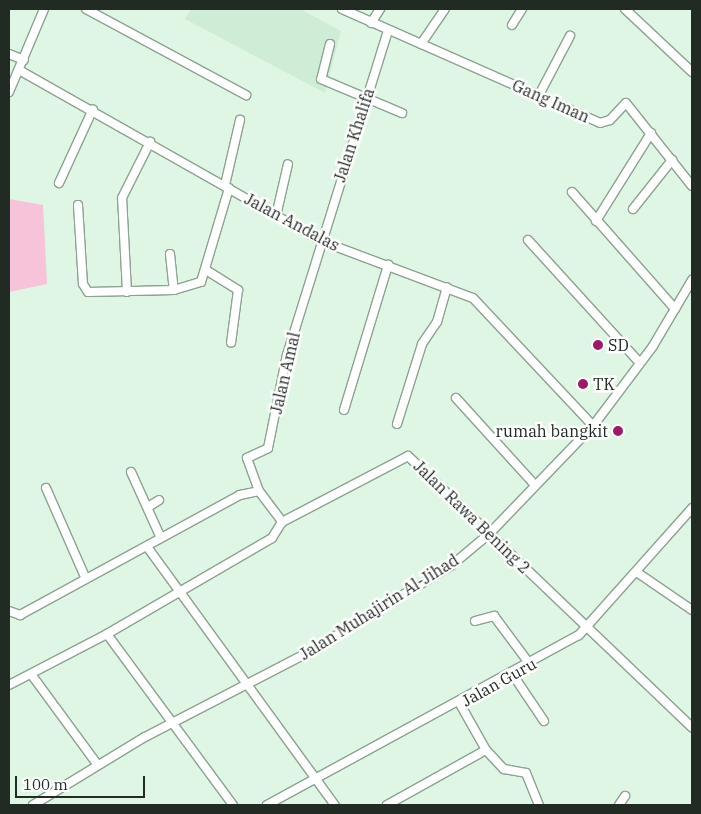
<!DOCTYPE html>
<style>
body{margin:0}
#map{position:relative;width:701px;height:814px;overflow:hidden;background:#dff6e4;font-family:"IBM Plex Serif",serif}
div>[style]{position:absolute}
.built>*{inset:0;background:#cfecd6}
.green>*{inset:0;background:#f7c3d9}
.roads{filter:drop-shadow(1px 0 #8da292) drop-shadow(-1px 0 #8da292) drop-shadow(0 1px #8da292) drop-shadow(0 -1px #8da292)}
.street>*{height:8px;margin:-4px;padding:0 4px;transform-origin:4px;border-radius:4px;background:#fff}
.dots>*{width:14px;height:14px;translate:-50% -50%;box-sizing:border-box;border:2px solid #fff;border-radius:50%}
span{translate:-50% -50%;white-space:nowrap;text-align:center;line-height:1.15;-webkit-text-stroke:5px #fff;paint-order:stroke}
.street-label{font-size:16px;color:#222a24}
.poi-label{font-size:16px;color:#222a24}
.left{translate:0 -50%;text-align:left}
.right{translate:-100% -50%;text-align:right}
.frame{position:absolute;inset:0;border:10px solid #222a24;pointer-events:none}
.scale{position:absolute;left:15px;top:776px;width:130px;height:22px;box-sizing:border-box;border:2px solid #222a24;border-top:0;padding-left:6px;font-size:15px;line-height:18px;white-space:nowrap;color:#222a24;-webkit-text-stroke:4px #fff;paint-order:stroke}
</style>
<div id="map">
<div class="built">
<div style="clip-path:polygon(191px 9px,300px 9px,341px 31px,325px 93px,185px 19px)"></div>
</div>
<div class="green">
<div style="clip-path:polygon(9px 199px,43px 205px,47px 284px,9px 292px)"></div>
</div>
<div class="roads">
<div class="street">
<div style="left:86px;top:9px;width:182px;rotate:28.3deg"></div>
<div style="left:342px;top:9px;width:282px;rotate:23.8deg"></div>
<div style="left:600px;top:123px;width:10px;rotate:-17deg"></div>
<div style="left:610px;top:120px;width:23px;rotate:-47deg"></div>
<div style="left:626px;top:103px;width:106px;rotate:51.5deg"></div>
<div style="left:625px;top:9px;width:92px;rotate:43.2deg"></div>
<div style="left:371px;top:23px;width:17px;rotate:-57deg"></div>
<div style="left:512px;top:25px;width:19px;rotate:-58deg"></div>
<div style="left:330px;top:44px;width:36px;rotate:104deg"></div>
<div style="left:321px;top:79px;width:88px;rotate:22.8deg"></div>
<div style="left:421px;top:44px;width:42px;rotate:-55.6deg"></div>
<div style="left:9px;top:54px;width:16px;rotate:22deg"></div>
<div style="left:19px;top:70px;width:347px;rotate:29.5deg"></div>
<div style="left:321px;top:241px;width:162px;rotate:20.6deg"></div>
<div style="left:473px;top:298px;width:175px;rotate:46.8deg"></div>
<div style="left:9px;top:92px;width:90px;rotate:-67.1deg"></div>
<div style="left:539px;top:95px;width:67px;rotate:-62.3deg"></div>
<div style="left:59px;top:183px;width:81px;rotate:-65.3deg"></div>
<div style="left:225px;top:185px;width:67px;rotate:-77deg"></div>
<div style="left:572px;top:192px;width:156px;rotate:48.6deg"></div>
<div style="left:78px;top:205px;width:79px;rotate:86.4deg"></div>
<div style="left:83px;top:284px;width:9px;rotate:58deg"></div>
<div style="left:88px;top:292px;width:86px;rotate:-1.3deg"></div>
<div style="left:174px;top:290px;width:28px;rotate:-17deg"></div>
<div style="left:201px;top:282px;width:98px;rotate:-73.4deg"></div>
<div style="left:633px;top:209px;width:63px;rotate:-51.5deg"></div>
<div style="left:276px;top:216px;width:53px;rotate:-77deg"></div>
<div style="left:596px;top:221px;width:104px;rotate:-58deg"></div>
<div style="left:528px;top:240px;width:166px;rotate:47.7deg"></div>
<div style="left:170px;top:254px;width:36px;rotate:84deg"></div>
<div style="left:206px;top:270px;width:38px;rotate:32deg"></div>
<div style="left:238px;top:290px;width:53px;rotate:97.5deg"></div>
<div style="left:127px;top:292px;width:94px;rotate:-93deg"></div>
<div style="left:122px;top:198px;width:63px;rotate:-63.4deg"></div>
<div style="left:456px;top:398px;width:118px;rotate:47.8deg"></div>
<div style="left:344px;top:410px;width:152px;rotate:-73.1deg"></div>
<div style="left:397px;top:424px;width:84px;rotate:-72.6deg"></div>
<div style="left:422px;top:344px;width:27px;rotate:-56deg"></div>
<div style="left:437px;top:322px;width:36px;rotate:-74deg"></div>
<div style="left:131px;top:472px;width:72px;rotate:65.6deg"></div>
<div style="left:46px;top:488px;width:97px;rotate:66.3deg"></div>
<div style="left:259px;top:491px;width:35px;rotate:-110deg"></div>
<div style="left:247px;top:458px;width:23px;rotate:-25deg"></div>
<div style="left:268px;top:448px;width:95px;rotate:-78.5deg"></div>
<div style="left:287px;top:355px;width:340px;rotate:-72.7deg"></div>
<div style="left:148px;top:507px;width:13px;rotate:-32deg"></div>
<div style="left:148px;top:548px;width:318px;rotate:54deg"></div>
<div style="left:638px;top:573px;width:65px;rotate:34.4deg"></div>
<div style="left:9px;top:611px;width:12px;rotate:20deg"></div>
<div style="left:20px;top:615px;width:251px;rotate:-28.6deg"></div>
<div style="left:240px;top:495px;width:19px;rotate:-12deg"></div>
<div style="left:259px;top:491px;width:39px;rotate:53deg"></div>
<div style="left:282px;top:522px;width:142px;rotate:-27.6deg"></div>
<div style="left:408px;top:456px;width:393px;rotate:43.7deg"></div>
<div style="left:475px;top:621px;width:20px;rotate:-15deg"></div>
<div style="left:494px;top:616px;width:59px;rotate:53.3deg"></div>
<div style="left:511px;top:672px;width:59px;rotate:56deg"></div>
<div style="left:31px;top:674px;width:112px;rotate:53.7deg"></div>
<div style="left:9px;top:685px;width:110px;rotate:-27.5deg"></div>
<div style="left:460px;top:704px;width:53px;rotate:60.5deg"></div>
<div style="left:486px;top:750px;width:26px;rotate:47deg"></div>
<div style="left:504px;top:769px;width:22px;rotate:10deg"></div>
<div style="left:526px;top:773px;width:35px;rotate:68deg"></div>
<div style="left:33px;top:805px;width:131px;rotate:-31.3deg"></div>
<div style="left:145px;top:737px;width:185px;rotate:-27.4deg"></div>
<div style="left:309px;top:652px;width:167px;rotate:-31.3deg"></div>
<div style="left:452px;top:565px;width:48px;rotate:-40deg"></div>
<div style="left:489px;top:534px;width:150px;rotate:-46.1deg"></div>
<div style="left:593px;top:426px;width:100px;rotate:-53.1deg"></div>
<div style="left:653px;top:346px;width:77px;rotate:-59.4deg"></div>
<div style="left:233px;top:805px;width:212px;rotate:-126.4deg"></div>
<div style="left:107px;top:634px;width:191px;rotate:-30.2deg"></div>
<div style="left:272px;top:538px;width:19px;rotate:-58deg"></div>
<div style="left:267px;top:805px;width:355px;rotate:-28.6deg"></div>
<div style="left:579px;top:635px;width:170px;rotate:-48.3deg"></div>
<div style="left:387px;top:805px;width:113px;rotate:-29.1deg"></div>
<div style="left:619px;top:805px;width:11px;rotate:-56deg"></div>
</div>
</div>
<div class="dots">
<div style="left:598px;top:345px;background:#a01967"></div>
<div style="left:583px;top:384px;background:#a01967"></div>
<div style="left:618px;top:431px;background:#a01967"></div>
</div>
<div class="street-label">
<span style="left:551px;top:101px;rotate:24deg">Gang Iman</span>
<span style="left:354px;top:135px;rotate:-72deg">Jalan Khalifa</span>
<span style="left:292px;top:222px;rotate:28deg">Jalan Andalas</span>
<span style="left:285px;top:373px;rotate:-77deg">Jalan Amal</span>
<span style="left:472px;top:517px;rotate:44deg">Jalan Rawa Bening 2</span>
<span style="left:379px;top:607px;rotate:-32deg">Jalan Muhajirin Al-Jihad</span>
<span style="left:499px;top:682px;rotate:-29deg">Jalan Guru</span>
</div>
<div class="poi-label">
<span class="left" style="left:608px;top:345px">SD</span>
<span class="left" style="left:593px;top:384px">TK</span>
<span class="right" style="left:608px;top:431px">rumah bangkit</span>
</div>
<div class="frame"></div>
<div class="scale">100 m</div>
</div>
